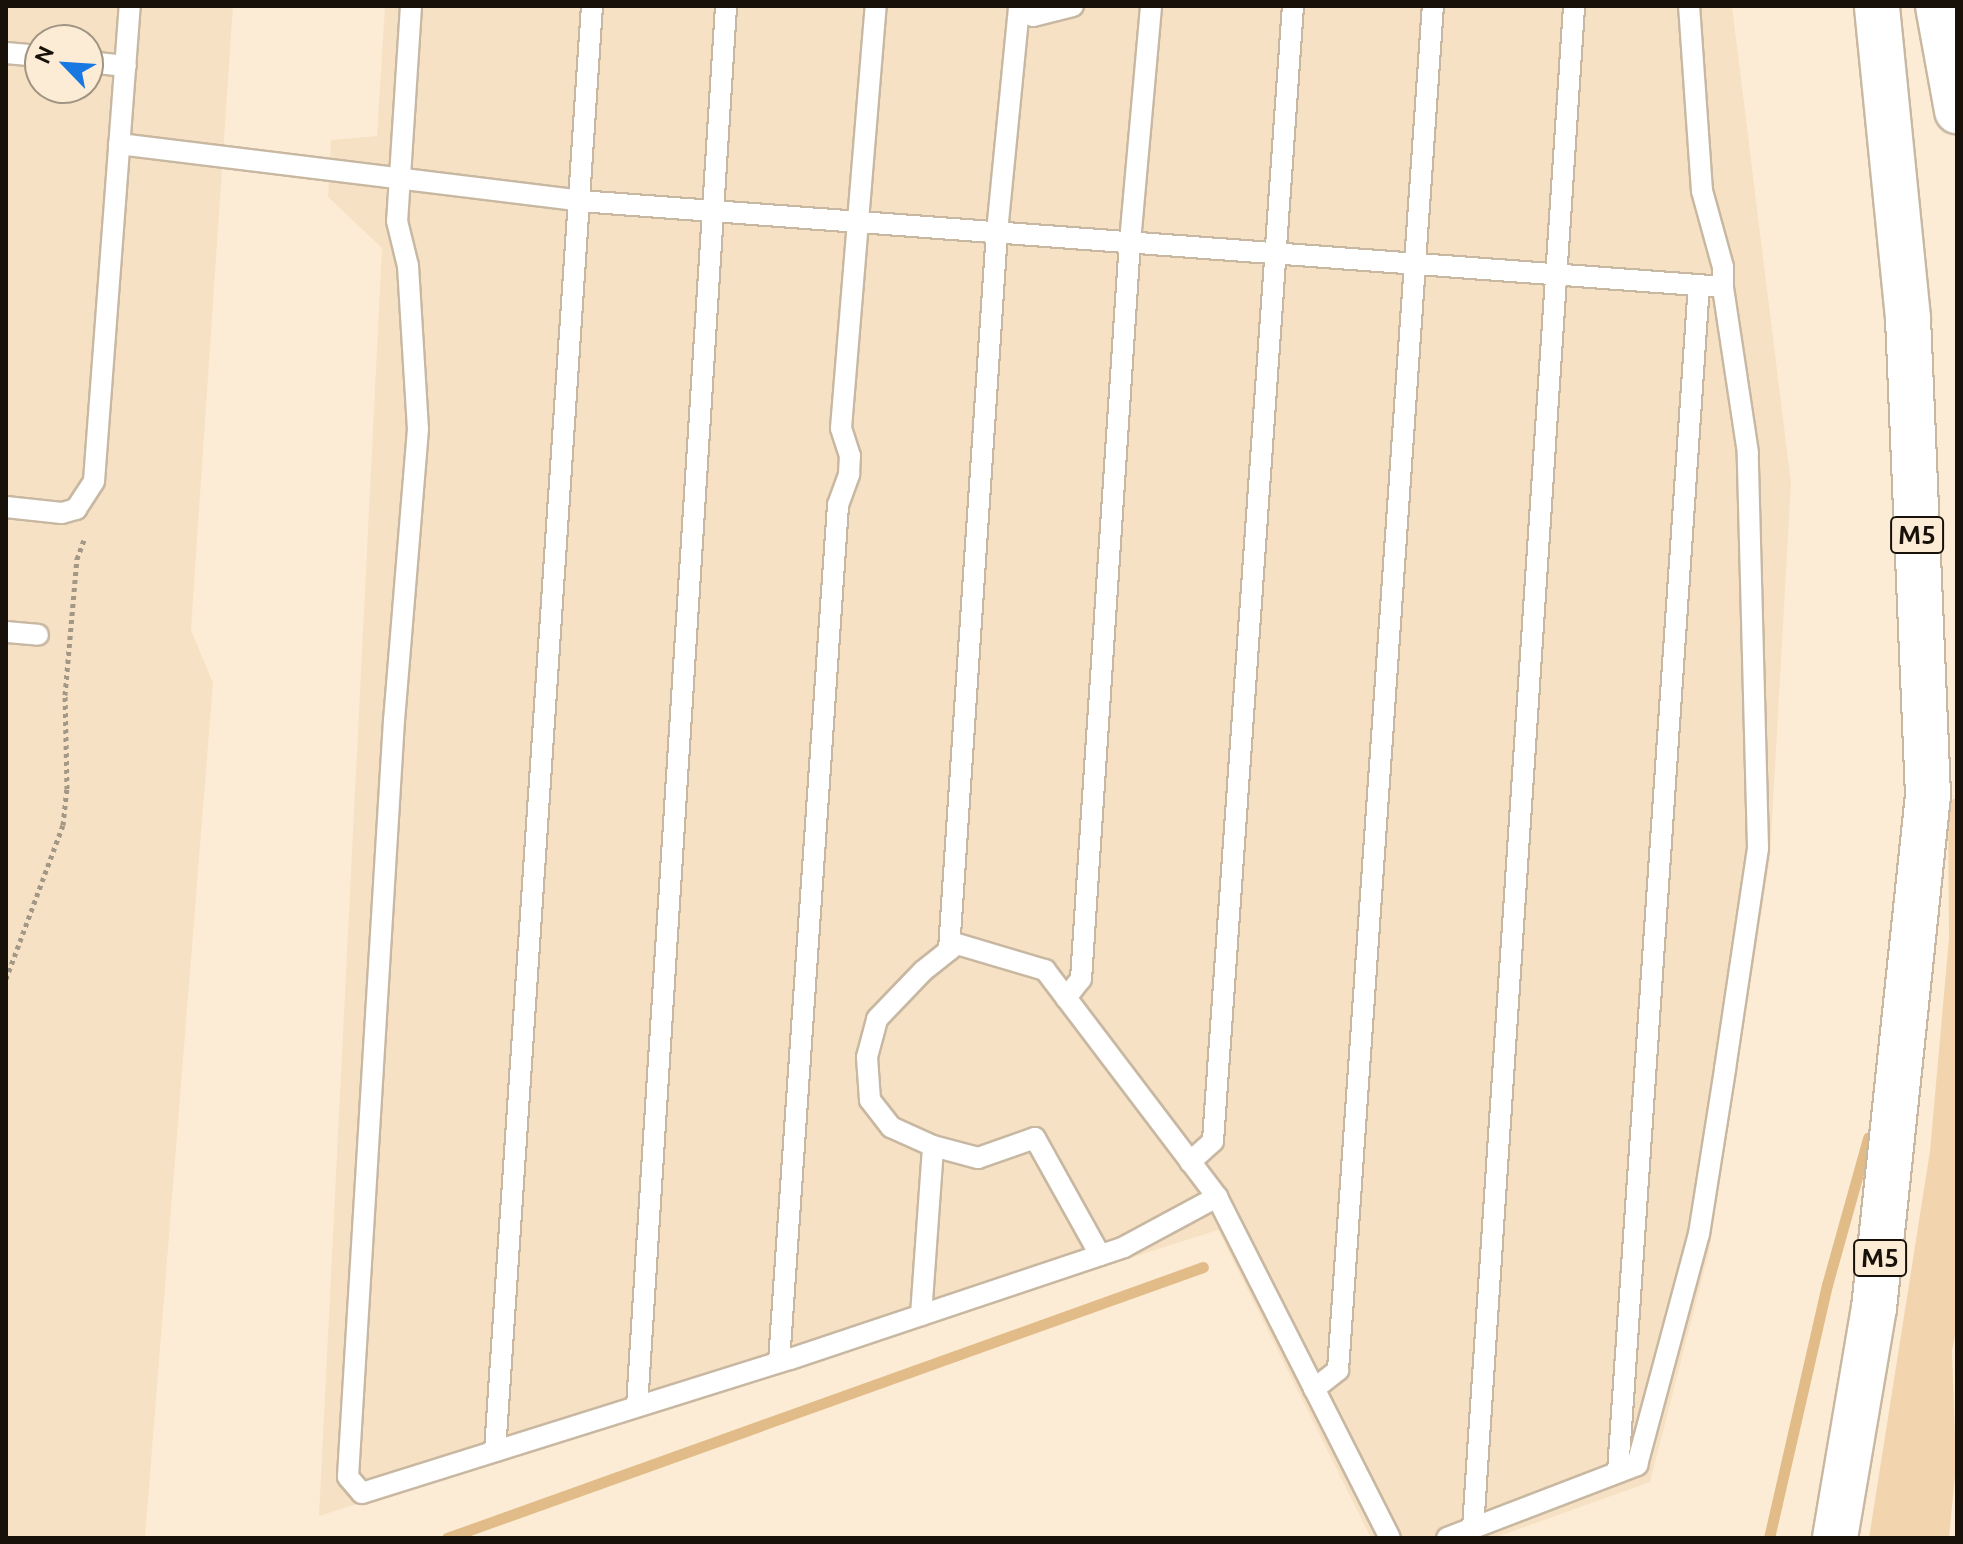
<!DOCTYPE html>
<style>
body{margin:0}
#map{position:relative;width:1963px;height:1544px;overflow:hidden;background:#fdecd5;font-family:Ubuntu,sans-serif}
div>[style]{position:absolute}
.built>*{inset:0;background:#f7e1c4}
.green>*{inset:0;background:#f2d5ae}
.stream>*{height:11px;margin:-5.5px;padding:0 5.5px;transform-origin:5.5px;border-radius:5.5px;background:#e2bc88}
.path>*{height:5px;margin-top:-2.5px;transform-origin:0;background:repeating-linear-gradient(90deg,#a39786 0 4px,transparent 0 8px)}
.roads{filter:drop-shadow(2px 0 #c8b8a2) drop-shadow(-2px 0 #c8b8a2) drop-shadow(0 2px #c8b8a2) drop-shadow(0 -2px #c8b8a2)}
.service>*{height:20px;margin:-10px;padding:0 10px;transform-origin:10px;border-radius:10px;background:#fff}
.motorway>*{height:44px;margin:-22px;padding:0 22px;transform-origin:22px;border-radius:22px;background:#fff}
span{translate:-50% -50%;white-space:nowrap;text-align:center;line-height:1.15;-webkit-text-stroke:8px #fdecd5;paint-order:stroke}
.shield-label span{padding:2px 6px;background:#fdecd5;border:2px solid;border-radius:6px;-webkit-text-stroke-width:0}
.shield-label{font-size:26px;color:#171109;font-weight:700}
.frame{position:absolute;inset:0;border:8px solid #171109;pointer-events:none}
.north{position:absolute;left:24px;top:24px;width:80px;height:80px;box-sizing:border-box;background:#fdecd5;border:2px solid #a19483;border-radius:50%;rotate:295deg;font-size:22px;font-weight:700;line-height:32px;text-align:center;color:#171109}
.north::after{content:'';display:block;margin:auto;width:28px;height:36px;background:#1778e1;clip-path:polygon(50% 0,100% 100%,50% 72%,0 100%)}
</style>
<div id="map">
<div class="built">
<div style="clip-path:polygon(evenodd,6px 6px,233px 6px,191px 630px,213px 683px,145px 1538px,6px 1538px,6px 6px,40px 40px,88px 40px,88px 88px,40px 88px,40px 40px)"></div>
<div style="clip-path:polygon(385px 6px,1732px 6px,1791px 483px,1770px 858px,1709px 1252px,1650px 1482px,1494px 1538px,1371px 1538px,1218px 1230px,319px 1516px,382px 248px,328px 197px,331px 140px,377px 136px)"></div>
</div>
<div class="green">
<div style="clip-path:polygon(1956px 798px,1957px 1326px,1952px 1351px,1956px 1465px,1949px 1538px,1869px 1538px,1930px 1151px,1949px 938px,1948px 802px)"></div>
</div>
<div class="stream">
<div style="left:447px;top:1538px;width:803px;rotate:-19.72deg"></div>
<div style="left:1769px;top:1538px;width:260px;rotate:-77.1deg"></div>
<div style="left:1827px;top:1285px;width:153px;rotate:-74.4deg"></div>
</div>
<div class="path">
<div style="left:6px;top:979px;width:164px;rotate:-69.7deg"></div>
<div style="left:63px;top:825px;width:36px;rotate:-84deg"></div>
<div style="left:67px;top:789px;width:94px;rotate:-91.2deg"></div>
<div style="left:65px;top:695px;width:137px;rotate:-85deg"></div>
<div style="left:77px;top:559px;width:23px;rotate:-70deg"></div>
</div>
<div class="roads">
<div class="service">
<div style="left:411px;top:6px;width:215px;rotate:93.7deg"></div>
<div style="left:397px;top:221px;width:46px;rotate:76.3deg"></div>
<div style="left:408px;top:266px;width:163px;rotate:86.5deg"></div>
<div style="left:418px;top:429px;width:292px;rotate:94.7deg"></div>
<div style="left:394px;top:720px;width:758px;rotate:93.48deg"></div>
<div style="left:348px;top:1477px;width:21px;rotate:49deg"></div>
<div style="left:362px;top:1493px;width:448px;rotate:-17.4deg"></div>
<div style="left:790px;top:1359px;width:352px;rotate:-18.5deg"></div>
<div style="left:1124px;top:1247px;width:106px;rotate:-28.3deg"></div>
<div style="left:1023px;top:6px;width:14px;rotate:45deg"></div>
<div style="left:1033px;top:16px;width:41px;rotate:-14deg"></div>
<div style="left:6px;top:53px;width:34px;rotate:5deg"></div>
<div style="left:88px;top:62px;width:38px;rotate:6deg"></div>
<div style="left:119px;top:144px;width:465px;rotate:7deg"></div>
<div style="left:580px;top:201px;width:1146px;rotate:4.3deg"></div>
<div style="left:6px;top:507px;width:56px;rotate:6.1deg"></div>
<div style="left:62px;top:513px;width:15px;rotate:-16deg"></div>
<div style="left:76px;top:509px;width:33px;rotate:-57deg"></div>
<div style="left:94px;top:481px;width:476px;rotate:-85.7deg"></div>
<div style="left:6px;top:632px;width:32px;rotate:5deg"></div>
<div style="left:949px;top:950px;width:720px;rotate:-86.18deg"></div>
<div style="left:997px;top:232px;width:227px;rotate:-84.4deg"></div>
<div style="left:1066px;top:998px;width:24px;rotate:-52deg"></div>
<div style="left:1081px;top:979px;width:739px;rotate:-86.2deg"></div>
<div style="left:1130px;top:242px;width:237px;rotate:-84.9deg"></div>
<div style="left:1190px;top:1162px;width:31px;rotate:-42deg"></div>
<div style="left:1213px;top:1141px;width:1138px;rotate:-85.97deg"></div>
<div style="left:1100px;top:1255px;width:134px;rotate:-119.1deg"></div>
<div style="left:1035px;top:1138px;width:60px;rotate:160.7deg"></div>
<div style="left:978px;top:1158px;width:47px;rotate:-165.1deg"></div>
<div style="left:933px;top:1146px;width:46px;rotate:-155.7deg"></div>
<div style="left:891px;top:1127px;width:34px;rotate:-128deg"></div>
<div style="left:870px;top:1100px;width:43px;rotate:-94deg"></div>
<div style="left:867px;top:1057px;width:39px;rotate:-75deg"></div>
<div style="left:877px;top:1019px;width:66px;rotate:-46.2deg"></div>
<div style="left:923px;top:971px;width:43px;rotate:-38.5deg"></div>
<div style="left:957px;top:944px;width:92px;rotate:16.5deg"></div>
<div style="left:1045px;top:970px;width:285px;rotate:52.8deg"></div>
<div style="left:1217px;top:1197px;width:382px;rotate:63.1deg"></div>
<div style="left:921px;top:1315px;width:169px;rotate:-85.9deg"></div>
<div style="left:779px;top:1362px;width:859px;rotate:-86.06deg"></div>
<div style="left:838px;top:505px;width:33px;rotate:-70deg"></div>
<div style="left:849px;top:474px;width:18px;rotate:-87deg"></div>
<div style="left:850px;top:456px;width:29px;rotate:-108deg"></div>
<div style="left:841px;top:428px;width:423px;rotate:-85.3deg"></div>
<div style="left:1314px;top:1389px;width:31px;rotate:-38deg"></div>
<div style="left:1338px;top:1370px;width:1367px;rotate:-86.02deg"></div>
<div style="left:637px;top:1406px;width:1403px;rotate:-86.36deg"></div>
<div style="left:495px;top:1451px;width:1448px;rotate:-86.16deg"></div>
<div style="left:1618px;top:1472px;width:1190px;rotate:-86.1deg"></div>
<div style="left:1473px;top:1528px;width:1525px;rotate:-86.2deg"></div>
<div style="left:1447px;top:1538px;width:204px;rotate:-21deg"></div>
<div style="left:1637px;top:1465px;width:239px;rotate:-75deg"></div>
<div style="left:1699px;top:1234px;width:167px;rotate:-81deg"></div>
<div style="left:1725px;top:1069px;width:223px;rotate:-81.5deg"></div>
<div style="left:1758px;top:848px;width:395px;rotate:-91.5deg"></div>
<div style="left:1748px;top:453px;width:168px;rotate:-98.6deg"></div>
<div style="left:1723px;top:287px;width:20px;rotate:-90deg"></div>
<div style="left:1723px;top:267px;width:79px;rotate:-105.4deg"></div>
<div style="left:1702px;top:191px;width:185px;rotate:-94deg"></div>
</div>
<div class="motorway">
<div style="left:1938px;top:6px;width:107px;rotate:79.7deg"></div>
<div style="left:1835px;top:1538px;width:233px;rotate:-80.4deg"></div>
<div style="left:1874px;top:1308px;width:516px;rotate:-83.99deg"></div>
<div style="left:1928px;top:795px;width:477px;rotate:-92.4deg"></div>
<div style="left:1908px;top:318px;width:314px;rotate:-95.7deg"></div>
</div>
</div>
<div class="shield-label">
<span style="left:1917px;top:535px">M5</span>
<span style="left:1880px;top:1258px">M5</span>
</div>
<div class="frame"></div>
<div class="north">N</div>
</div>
